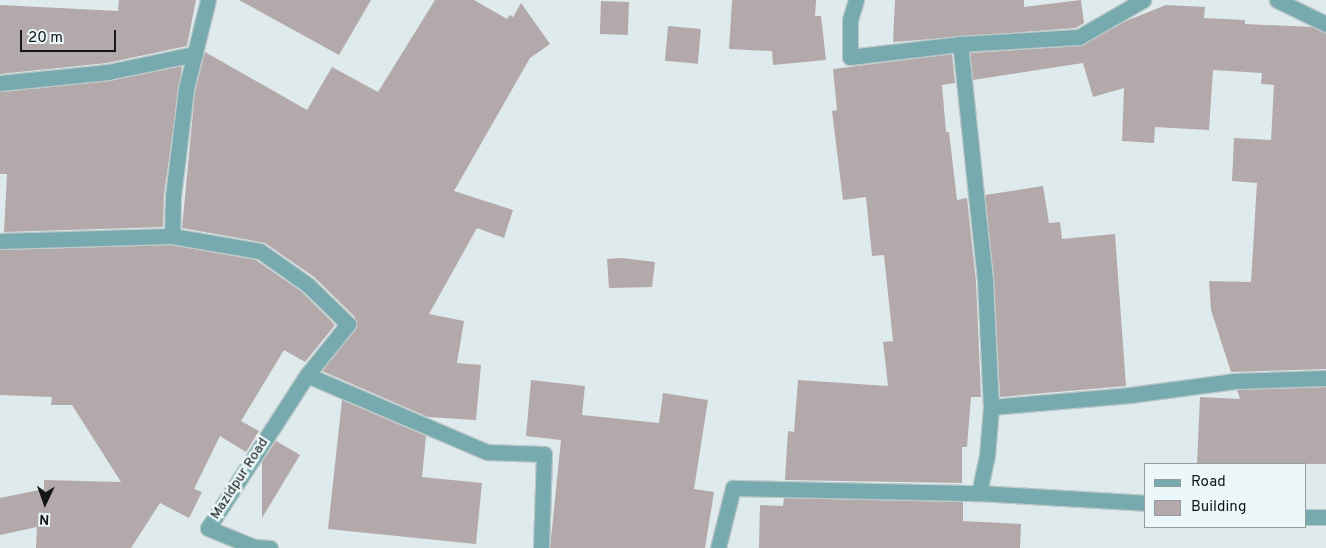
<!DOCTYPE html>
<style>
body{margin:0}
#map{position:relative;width:1326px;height:548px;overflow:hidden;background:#deeaeb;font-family:Overpass,sans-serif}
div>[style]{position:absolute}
.building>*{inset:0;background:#b4a9aa;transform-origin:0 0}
.roads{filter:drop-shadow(1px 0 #bdc8c9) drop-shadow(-1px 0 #bdc8c9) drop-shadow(0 1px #bdc8c9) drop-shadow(0 -1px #bdc8c9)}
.minor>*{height:15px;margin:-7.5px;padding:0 7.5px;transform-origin:7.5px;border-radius:7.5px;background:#77aaae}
span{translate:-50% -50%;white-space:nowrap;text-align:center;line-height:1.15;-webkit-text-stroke:5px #ebf7f8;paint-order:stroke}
.street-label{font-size:14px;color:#121616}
.legend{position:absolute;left:1144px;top:463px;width:162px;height:65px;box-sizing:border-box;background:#ebf7f8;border:1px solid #949d9e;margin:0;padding:6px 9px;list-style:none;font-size:15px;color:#121616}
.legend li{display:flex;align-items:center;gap:10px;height:25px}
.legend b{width:25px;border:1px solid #949d9e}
.north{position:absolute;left:20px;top:478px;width:50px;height:50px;-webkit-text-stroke:4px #ebf7f8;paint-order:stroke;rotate:183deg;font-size:14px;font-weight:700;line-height:20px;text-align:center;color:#121616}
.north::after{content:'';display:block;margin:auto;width:18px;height:22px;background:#121616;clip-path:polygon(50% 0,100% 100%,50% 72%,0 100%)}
.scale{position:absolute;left:20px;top:30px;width:96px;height:22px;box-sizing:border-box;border:2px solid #121616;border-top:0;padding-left:6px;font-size:15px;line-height:18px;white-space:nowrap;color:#121616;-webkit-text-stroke:4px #ebf7f8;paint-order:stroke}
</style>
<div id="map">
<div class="building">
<div style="clip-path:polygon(119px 0,196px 0,187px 46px,107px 63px,0 74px,0 5px,118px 11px)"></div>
<div style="clip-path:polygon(239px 0,371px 0,339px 55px)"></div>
<div style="clip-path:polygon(435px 0,474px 0,507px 19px,510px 15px,513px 17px,521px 3px,550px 44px,530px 58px,454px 191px,513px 210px,504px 238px,477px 228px,429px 314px,464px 321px,457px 363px,481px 365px,476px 420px,428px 417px,322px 371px,356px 329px,355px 317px,314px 277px,265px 243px,182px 228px,195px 91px,205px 52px,307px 110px,332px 67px,378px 92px)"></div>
<div style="clip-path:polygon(732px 0,816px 0,815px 16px,821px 16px,826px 60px,773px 65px,772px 51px,729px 49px)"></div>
<div style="clip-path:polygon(895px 0,1024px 0,1024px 7px,1081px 0,1084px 23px,1076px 28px,893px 42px)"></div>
<div style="left:601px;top:1px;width:28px;height:33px;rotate:2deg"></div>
<div style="clip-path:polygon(1166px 5px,1205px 7px,1204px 18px,1245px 20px,1245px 24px,1312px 27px,1326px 33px,1326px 369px,1231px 372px,1211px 310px,1209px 281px,1251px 282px,1257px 183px,1232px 181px,1234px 138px,1271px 140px,1274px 85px,1261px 84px,1262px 73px,1213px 70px,1209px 130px,1155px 127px,1154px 143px,1122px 141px,1124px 88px,1093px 97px,1083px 63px,973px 80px,970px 53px,1080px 46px,1126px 21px)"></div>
<div style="left:668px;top:26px;width:33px;height:35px;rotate:5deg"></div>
<div style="clip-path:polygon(952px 54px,955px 83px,942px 85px,946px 132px,949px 132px,957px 200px,967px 198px,976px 281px,981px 397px,971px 397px,967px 447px,962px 447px,962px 483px,785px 480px,788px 431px,794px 432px,798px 380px,888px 386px,883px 342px,893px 341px,884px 255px,872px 256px,866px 197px,843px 200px,832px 111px,837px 110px,833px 69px)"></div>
<div style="clip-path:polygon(182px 66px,164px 195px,163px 227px,4px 232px,7px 174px,0 174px,0 92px,109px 81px)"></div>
<div style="clip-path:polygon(1043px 186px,1049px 223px,1060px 222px,1062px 239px,1115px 234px,1126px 386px,1000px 397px,994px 280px,985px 195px)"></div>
<div style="clip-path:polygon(171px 245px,256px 260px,302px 292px,335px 325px,305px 362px,284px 350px,241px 421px,259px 431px,246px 452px,220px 436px,194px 489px,202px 492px,189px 518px,160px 503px,131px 548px,36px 548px,37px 527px,0 535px,0 498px,44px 489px,44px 480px,121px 482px,72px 405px,51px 405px,52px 397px,0 395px,0 250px)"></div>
<div style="clip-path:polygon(622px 258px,655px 262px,652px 287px,609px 288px,607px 259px)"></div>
<div style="clip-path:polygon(531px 380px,585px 386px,582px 415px,659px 423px,663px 393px,708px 400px,694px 489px,714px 492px,705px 548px,550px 548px,561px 440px,526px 436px)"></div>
<div style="clip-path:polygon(1326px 387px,1326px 464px,1197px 464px,1200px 397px,1240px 399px,1237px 390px)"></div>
<div style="clip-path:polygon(342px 400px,426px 436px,422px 477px,482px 483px,476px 544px,328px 529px)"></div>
<div style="clip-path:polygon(276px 441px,300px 455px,262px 518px,262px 462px)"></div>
<div style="clip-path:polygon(784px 498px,963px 502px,963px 521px,1021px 524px,1020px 548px,759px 548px,760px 505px,783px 506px)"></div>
</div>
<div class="roads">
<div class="minor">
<div style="left:208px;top:0;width:92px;rotate:103.9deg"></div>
<div style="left:186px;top:89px;width:108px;rotate:96.9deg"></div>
<div style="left:173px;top:196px;width:40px;rotate:91.4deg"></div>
<div style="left:172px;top:236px;width:89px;rotate:9.7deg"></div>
<div style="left:260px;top:251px;width:59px;rotate:35.3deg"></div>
<div style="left:308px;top:285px;width:56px;rotate:44.3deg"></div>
<div style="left:348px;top:324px;width:65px;rotate:128.8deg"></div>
<div style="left:307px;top:375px;width:196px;rotate:23.2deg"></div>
<div style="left:487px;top:452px;width:57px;rotate:2deg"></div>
<div style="left:544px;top:454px;width:94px;rotate:91.8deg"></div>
<div style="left:856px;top:0;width:21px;rotate:107deg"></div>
<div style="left:850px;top:20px;width:37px;rotate:90deg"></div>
<div style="left:850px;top:57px;width:111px;rotate:-6.7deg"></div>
<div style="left:1277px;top:0;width:55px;rotate:26.1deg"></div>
<div style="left:0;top:83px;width:109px;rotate:-5.8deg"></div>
<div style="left:108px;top:72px;width:89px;rotate:-11.7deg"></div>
<div style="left:0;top:241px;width:172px;rotate:-1.7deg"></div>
<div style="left:991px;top:407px;width:140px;rotate:-4.9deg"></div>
<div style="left:1130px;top:395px;width:106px;rotate:-7.6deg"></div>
<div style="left:1235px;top:381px;width:91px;rotate:-1.9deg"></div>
<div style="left:979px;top:493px;width:38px;rotate:-78deg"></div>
<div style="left:987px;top:456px;width:49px;rotate:-85.3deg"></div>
<div style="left:991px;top:407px;width:127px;rotate:-92.7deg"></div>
<div style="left:985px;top:280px;width:237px;rotate:-96deg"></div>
<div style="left:960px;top:44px;width:119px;rotate:-3.4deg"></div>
<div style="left:1079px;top:37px;width:74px;rotate:-30deg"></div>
<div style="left:1305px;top:517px;width:21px"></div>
<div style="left:270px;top:548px;width:16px;rotate:-176deg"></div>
<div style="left:254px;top:547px;width:50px;rotate:-157.6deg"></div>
<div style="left:208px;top:528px;width:182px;rotate:-57.1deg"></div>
<div style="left:718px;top:548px;width:62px;rotate:-76deg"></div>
<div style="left:733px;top:488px;width:246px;rotate:1.2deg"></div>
<div style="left:979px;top:493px;width:166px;rotate:3.4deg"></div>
</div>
</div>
<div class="street-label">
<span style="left:240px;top:479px;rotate:-57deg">Mazidpur Road</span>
</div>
<ul class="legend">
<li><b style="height:6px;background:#77aaae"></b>Road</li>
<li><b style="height:14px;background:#b4a9aa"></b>Building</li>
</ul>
<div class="north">N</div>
<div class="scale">20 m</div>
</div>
